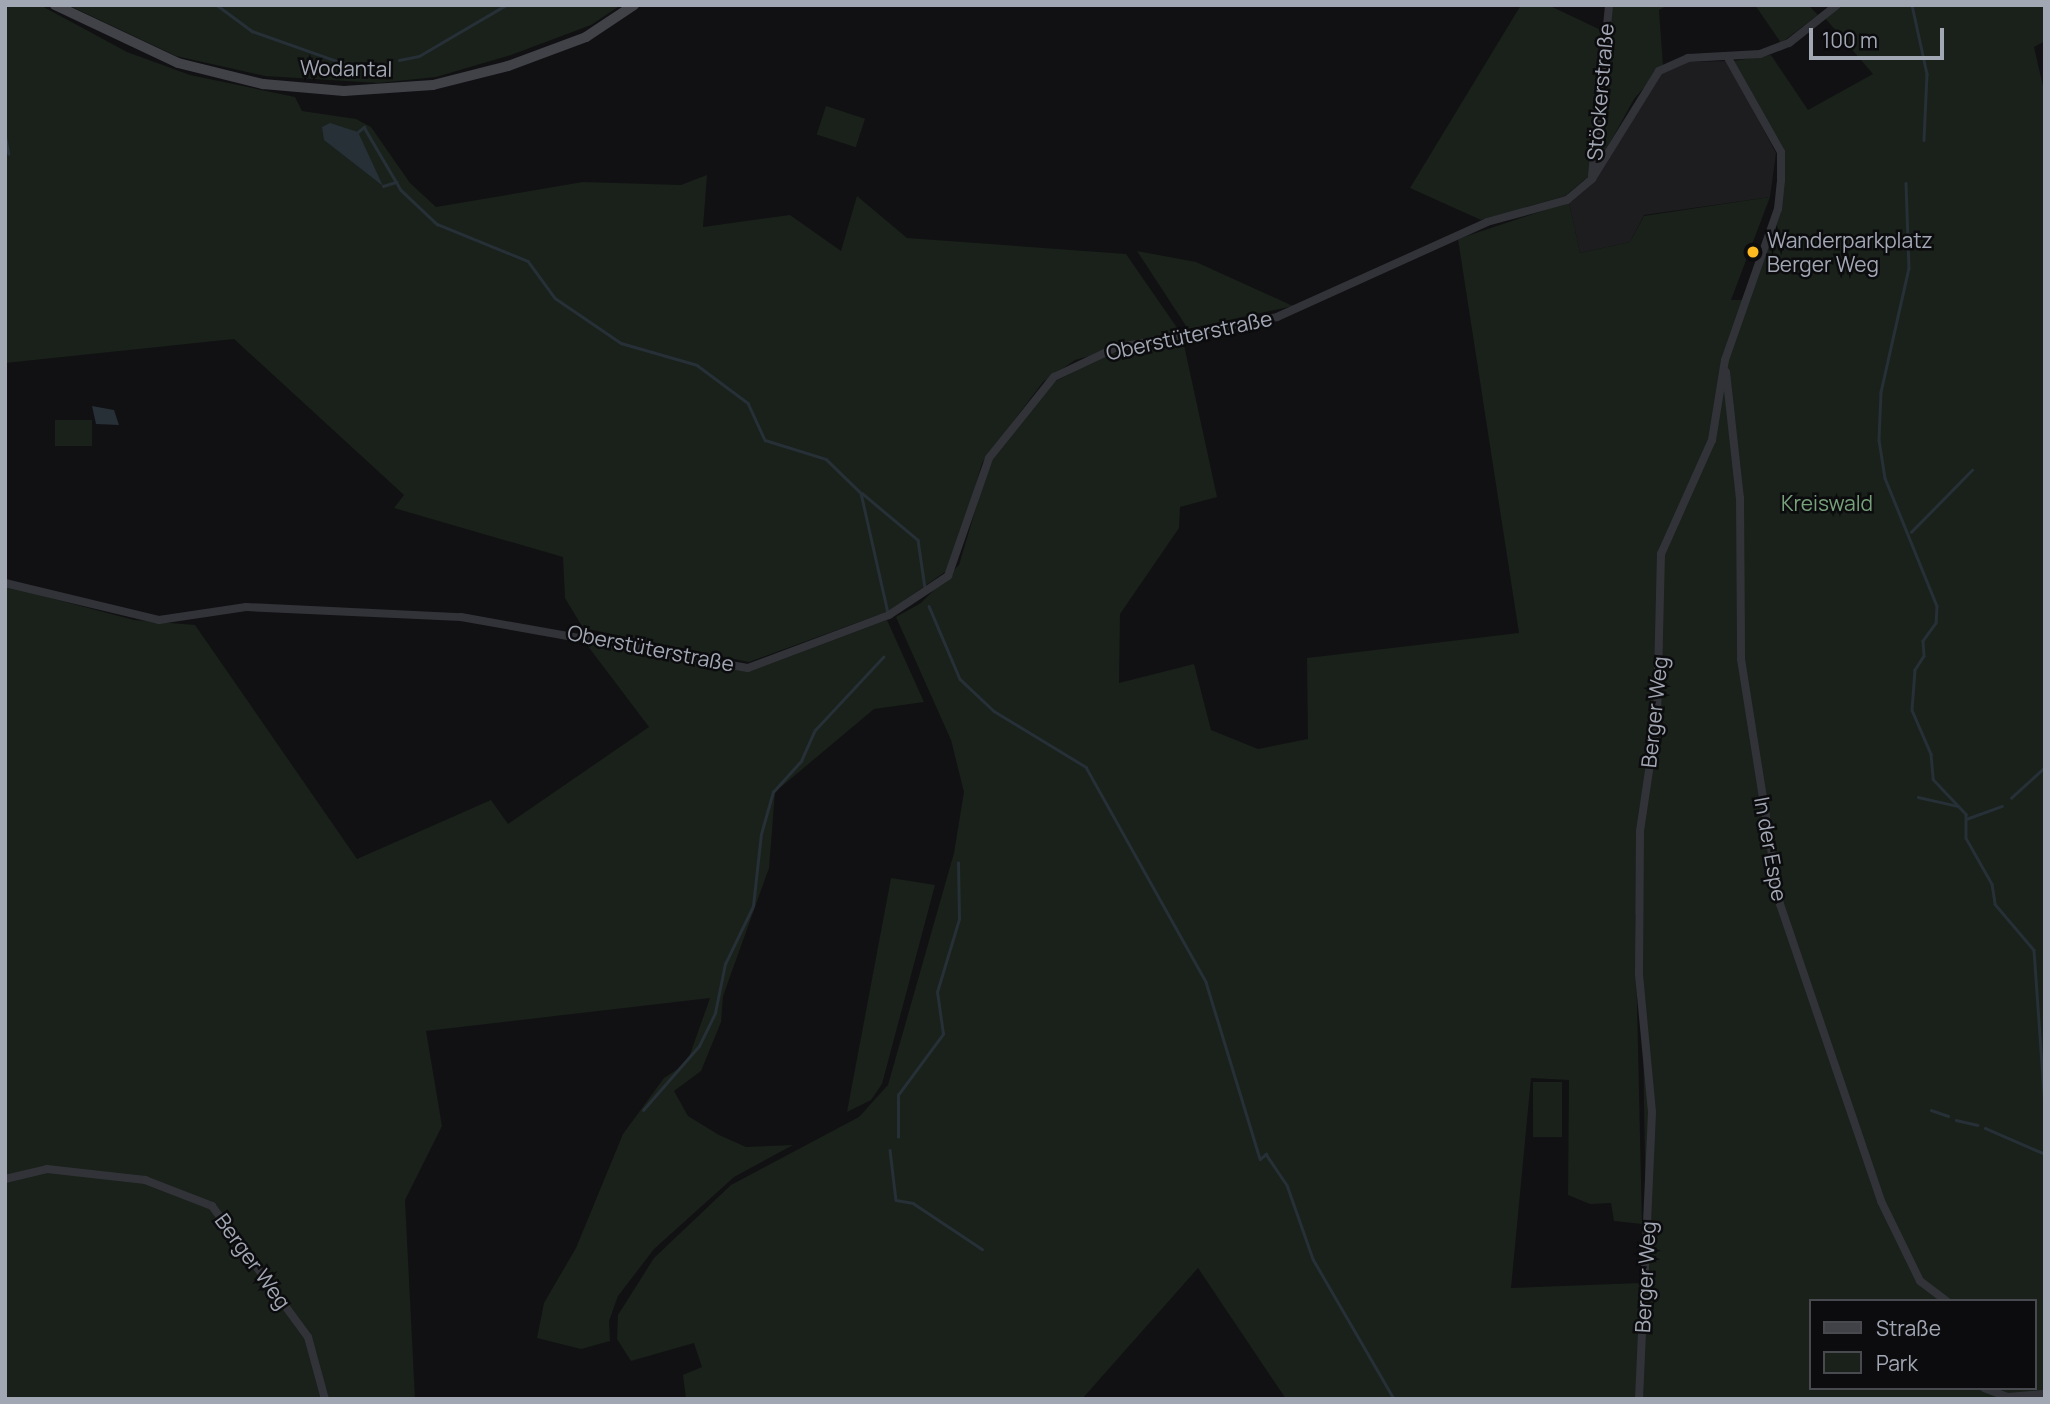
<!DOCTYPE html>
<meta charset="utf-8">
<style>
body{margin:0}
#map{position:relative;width:2050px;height:1404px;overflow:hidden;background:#111113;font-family:Manrope,sans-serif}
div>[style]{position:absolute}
.built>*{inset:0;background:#1d1d20}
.green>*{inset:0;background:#19211a;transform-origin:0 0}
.water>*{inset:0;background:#272f37}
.stream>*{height:2.5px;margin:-1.25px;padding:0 1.25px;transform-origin:1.25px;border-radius:1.25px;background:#272f37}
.minor>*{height:8px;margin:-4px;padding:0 4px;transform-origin:4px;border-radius:4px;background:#323338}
.secondary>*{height:10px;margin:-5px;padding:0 5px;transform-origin:5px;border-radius:5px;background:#404248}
.dots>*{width:19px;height:19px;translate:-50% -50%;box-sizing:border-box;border:4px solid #0c0c0e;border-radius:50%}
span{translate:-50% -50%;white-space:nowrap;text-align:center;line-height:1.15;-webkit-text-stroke:5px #0c0c0e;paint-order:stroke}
.street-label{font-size:21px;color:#a2a7b4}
.poi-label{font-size:21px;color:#a2a7b4}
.left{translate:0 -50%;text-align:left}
.park-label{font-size:21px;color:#77a17b}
.frame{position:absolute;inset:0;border:7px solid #a2a7b4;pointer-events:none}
.legend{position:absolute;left:1809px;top:1299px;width:228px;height:91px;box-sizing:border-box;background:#0c0c0e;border:2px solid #484a50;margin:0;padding:9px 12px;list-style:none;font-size:21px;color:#a2a7b4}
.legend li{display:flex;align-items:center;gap:14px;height:35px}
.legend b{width:35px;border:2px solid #484a50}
.scale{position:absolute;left:1809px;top:28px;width:135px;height:32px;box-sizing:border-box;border:4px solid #a2a7b4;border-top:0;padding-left:9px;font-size:21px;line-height:24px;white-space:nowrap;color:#a2a7b4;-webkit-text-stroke:5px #0c0c0e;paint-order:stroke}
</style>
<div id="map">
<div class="built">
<div style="clip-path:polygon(1727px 61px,1776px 153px,1770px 197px,1644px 215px,1630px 242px,1580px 253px,1569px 202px,1660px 75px,1688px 62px)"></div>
</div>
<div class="green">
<div style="clip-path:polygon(5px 5px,40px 5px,127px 52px,190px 75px,295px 97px,302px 111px,356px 119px,371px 127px,410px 183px,436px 207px,583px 182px,681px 185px,707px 175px,703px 227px,790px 215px,841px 251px,857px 196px,907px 238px,1126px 254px,1180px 332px,1075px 360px,1043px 382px,982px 463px,952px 567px,889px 611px,749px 662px,583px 628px,565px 598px,563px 557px,394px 508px,404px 495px,234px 339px,5px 363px)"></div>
<div style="clip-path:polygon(68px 5px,621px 5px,591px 25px,511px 55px,436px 77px,378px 83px,265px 76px,176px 56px)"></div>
<div style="clip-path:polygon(1521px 5px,1548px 5px,1603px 31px,1589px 176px,1565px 196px,1481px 220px,1410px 188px)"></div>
<div style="clip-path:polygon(1611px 5px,1668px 5px,1659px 10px,1663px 66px,1634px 99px,1595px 170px)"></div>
<div style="clip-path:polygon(1755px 5px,1808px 5px,1818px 15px,1781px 43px)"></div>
<div style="clip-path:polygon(evenodd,1842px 5px,2045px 5px,2045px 41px,2034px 47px,2045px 95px,2045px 1399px,1642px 1399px,1646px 1226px,1641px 915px,1635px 914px,1642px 1224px,1614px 1221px,1611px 1203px,1590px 1204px,1568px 1195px,1569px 1080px,1531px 1078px,1511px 1288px,1640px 1283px,1637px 1399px,1286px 1399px,1198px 1268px,1082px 1399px,686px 1399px,683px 1375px,702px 1367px,694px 1343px,631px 1361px,617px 1339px,618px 1315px,654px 1258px,731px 1185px,859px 1117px,888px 1085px,954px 853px,964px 792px,951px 740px,896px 617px,921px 603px,959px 565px,989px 464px,1052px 383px,1108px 354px,1184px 345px,1217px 497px,1180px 507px,1179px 528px,1120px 614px,1119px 683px,1194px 664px,1211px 730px,1258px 749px,1308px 739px,1307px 658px,1519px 633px,1458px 239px,1569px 202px,1580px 253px,1630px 242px,1644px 216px,1770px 197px,1731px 300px,1745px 300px,1780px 208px,1783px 151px,1733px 61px,1771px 55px,1808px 110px,1873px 74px,1825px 18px,1842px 5px,1810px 1301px,2034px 1301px,2034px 1388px,1810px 1388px,1810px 1301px)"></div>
<div style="left:826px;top:106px;width:41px;height:30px;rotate:18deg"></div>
<div style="clip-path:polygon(1137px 251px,1196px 262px,1293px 306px,1188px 329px)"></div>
<div style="left:55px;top:420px;width:37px;height:26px"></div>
<div style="clip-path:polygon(5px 586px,134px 620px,195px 625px,357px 859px,491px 800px,508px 824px,649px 727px,584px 641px,748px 672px,887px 620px,924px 702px,874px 709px,775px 792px,769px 868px,723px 996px,721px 1022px,701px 1071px,674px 1091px,688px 1116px,719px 1135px,746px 1147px,793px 1145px,734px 1177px,654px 1249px,618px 1296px,609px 1321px,610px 1341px,581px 1349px,537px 1338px,544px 1303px,576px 1248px,623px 1134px,664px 1078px,687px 1063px,710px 998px,426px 1031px,442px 1126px,405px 1200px,415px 1399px,5px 1399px)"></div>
<div style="clip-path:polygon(891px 878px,935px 885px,882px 1084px,871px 1100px,847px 1112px)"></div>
<div style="left:1533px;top:1082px;width:29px;height:55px"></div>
</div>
<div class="water">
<div style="clip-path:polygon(330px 123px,358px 132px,383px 186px,324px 140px,322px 127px)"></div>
<div style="clip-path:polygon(92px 406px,114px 410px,119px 425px,96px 424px)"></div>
</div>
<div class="stream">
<div style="left:217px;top:5px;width:44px;rotate:36.6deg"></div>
<div style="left:252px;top:31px;width:99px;rotate:19.5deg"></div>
<div style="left:1912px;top:5px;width:71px;rotate:77.7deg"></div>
<div style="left:1927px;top:74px;width:66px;rotate:92.6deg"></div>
<div style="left:399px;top:60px;width:20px;rotate:-11deg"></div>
<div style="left:419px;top:56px;width:101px;rotate:-30.4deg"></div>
<div style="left:358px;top:132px;width:8px;rotate:-40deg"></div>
<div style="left:364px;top:127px;width:73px;rotate:59.6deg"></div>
<div style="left:401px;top:190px;width:50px;rotate:43.4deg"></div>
<div style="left:437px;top:224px;width:98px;rotate:22.1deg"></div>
<div style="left:528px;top:261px;width:46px;rotate:53.9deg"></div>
<div style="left:555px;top:298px;width:80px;rotate:34.3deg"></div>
<div style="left:621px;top:343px;width:79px;rotate:16.1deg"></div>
<div style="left:697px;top:365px;width:64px;rotate:36.7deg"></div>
<div style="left:748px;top:403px;width:41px;rotate:65.3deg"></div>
<div style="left:765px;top:440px;width:64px;rotate:17.3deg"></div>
<div style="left:826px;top:459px;width:49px;rotate:44.2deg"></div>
<div style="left:861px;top:493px;width:123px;rotate:77.3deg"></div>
<div style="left:5px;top:134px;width:20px;rotate:79deg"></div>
<div style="left:1906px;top:183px;width:85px;rotate:88deg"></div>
<div style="left:1909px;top:268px;width:127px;rotate:102.7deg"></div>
<div style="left:1881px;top:392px;width:48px;rotate:92.4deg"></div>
<div style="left:1879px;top:440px;width:38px;rotate:81deg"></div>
<div style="left:1885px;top:478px;width:138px;rotate:67.9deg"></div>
<div style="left:1937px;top:606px;width:17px;rotate:93deg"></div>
<div style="left:1936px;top:623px;width:22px;rotate:126deg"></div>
<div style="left:1923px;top:641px;width:15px;rotate:86deg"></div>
<div style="left:1924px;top:656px;width:17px;rotate:123deg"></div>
<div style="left:1915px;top:670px;width:40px;rotate:94.3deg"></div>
<div style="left:1912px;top:710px;width:48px;rotate:66.6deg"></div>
<div style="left:1931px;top:754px;width:25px;rotate:85deg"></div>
<div style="left:1933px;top:779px;width:48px;rotate:46.7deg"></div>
<div style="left:1966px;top:814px;width:24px;rotate:90deg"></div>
<div style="left:1966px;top:838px;width:53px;rotate:60.5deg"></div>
<div style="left:1992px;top:884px;width:20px;rotate:81deg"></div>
<div style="left:1995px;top:904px;width:60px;rotate:49.7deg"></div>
<div style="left:2034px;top:950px;width:157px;rotate:86deg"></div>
<div style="left:383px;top:186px;width:14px;rotate:-17deg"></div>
<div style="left:862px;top:493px;width:73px;rotate:40deg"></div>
<div style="left:918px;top:540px;width:49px;rotate:81.7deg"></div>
<div style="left:1911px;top:532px;width:87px;rotate:-45.5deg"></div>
<div style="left:929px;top:606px;width:79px;rotate:67deg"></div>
<div style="left:960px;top:679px;width:47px;rotate:43.3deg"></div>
<div style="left:994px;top:711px;width:108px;rotate:31.3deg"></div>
<div style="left:1086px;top:767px;width:246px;rotate:60.8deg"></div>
<div style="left:1206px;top:982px;width:185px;rotate:73deg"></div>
<div style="left:1260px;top:1159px;width:8px;rotate:-40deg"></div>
<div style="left:1266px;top:1154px;width:37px;rotate:56deg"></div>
<div style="left:1287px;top:1185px;width:78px;rotate:70.6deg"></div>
<div style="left:1313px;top:1259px;width:162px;rotate:59.9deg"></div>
<div style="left:1918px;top:797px;width:41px;rotate:12.7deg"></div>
<div style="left:2011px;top:798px;width:46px;rotate:-42.4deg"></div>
<div style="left:1966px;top:819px;width:38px;rotate:-20deg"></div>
<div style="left:643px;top:1110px;width:85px;rotate:-48.8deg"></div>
<div style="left:699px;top:1046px;width:37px;rotate:-64deg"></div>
<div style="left:715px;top:1013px;width:50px;rotate:-78.5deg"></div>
<div style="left:725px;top:964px;width:64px;rotate:-64.2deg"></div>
<div style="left:753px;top:906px;width:72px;rotate:-83.7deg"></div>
<div style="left:761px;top:834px;width:44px;rotate:-74.1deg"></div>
<div style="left:773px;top:792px;width:42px;rotate:-47.9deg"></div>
<div style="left:801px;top:761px;width:34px;rotate:-66deg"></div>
<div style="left:815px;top:730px;width:100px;rotate:-47deg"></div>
<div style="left:1931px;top:1110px;width:18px;rotate:19deg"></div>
<div style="left:1956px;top:1120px;width:22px;rotate:13deg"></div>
<div style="left:1985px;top:1128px;width:65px;rotate:23.4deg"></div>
<div style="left:898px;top:1137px;width:42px;rotate:-90deg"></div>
<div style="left:898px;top:1095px;width:76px;rotate:-53.6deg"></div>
<div style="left:943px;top:1034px;width:42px;rotate:-98.1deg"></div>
<div style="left:937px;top:992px;width:76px;rotate:-73.2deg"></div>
<div style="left:959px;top:919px;width:56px;rotate:-91deg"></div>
<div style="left:890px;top:1150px;width:50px;rotate:83.2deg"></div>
<div style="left:896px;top:1200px;width:17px;rotate:10deg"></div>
<div style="left:913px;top:1203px;width:83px;rotate:33.7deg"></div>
</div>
<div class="minor">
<div style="left:1592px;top:176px;width:172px;rotate:-84.3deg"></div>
<div style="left:1726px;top:372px;width:127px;rotate:83.7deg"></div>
<div style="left:1740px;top:498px;width:161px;rotate:89.6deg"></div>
<div style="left:1741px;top:659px;width:248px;rotate:81deg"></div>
<div style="left:1780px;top:904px;width:314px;rotate:71.2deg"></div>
<div style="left:1881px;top:1201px;width:89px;rotate:64deg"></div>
<div style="left:1920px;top:1281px;width:34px;rotate:37deg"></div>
<div style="left:5px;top:583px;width:158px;rotate:13.5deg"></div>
<div style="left:159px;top:620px;width:88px;rotate:-8.5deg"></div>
<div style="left:246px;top:607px;width:215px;rotate:2.7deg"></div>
<div style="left:461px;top:617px;width:291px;rotate:10.1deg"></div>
<div style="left:748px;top:668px;width:151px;rotate:-20.6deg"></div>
<div style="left:889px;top:615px;width:71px;rotate:-33.5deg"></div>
<div style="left:948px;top:576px;width:125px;rotate:-70.8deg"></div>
<div style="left:989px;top:458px;width:104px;rotate:-51.3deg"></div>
<div style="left:1054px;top:377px;width:68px;rotate:-25.4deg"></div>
<div style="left:1115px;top:348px;width:165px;rotate:-10.8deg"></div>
<div style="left:1277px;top:317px;width:230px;rotate:-24.3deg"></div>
<div style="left:1487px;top:222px;width:83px;rotate:-15.4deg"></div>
<div style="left:1567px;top:200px;width:33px;rotate:-40deg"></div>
<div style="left:1592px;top:179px;width:127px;rotate:-58.2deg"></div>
<div style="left:1659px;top:71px;width:32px;rotate:-24deg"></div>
<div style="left:1688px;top:58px;width:72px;rotate:-3.2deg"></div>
<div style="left:1760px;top:54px;width:31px;rotate:-21deg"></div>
<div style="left:1789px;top:43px;width:61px;rotate:-38.4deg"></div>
<div style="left:5px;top:1179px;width:43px;rotate:-13.4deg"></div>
<div style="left:47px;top:1169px;width:99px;rotate:6.4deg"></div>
<div style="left:145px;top:1180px;width:72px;rotate:21.2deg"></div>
<div style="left:212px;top:1206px;width:162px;rotate:53.8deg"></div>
<div style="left:308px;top:1337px;width:64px;rotate:74.7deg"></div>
<div style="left:1984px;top:1388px;width:26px;rotate:21deg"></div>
<div style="left:2008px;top:1397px;width:37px;rotate:-5deg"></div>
<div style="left:1639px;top:1399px;width:287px;rotate:-87.4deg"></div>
<div style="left:1652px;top:1112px;width:139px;rotate:-95.4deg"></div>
<div style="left:1639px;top:974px;width:143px;rotate:-89.6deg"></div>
<div style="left:1640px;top:831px;width:115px;rotate:-81.5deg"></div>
<div style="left:1657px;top:717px;width:163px;rotate:-88.6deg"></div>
<div style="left:1661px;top:554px;width:125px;rotate:-65.9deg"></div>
<div style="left:1712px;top:440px;width:81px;rotate:-80.8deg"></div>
<div style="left:1725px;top:360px;width:160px;rotate:-70.7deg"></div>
<div style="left:1778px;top:209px;width:29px;rotate:-84deg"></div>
<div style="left:1781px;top:180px;width:28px;rotate:-90deg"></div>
<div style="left:1781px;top:152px;width:108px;rotate:-119.4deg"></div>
</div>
<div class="secondary">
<div style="left:55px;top:5px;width:136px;rotate:25.2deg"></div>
<div style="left:178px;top:63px;width:88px;rotate:13.9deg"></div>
<div style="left:263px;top:84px;width:81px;rotate:4.9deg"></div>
<div style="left:344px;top:91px;width:89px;rotate:-3.9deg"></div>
<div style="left:433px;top:85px;width:77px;rotate:-14.2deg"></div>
<div style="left:508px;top:66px;width:83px;rotate:-20.4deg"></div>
<div style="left:586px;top:37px;width:58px;rotate:-33.7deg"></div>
</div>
<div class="dots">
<div style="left:1753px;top:252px;background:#fcba20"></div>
</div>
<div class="street-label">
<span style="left:346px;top:68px;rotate:1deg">Wodantal</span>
<span style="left:1600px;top:92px;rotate:-85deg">Stöckerstraße</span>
<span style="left:1189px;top:335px;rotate:-12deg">Oberstüterstraße</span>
<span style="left:651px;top:648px;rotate:11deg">Oberstüterstraße</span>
<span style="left:1654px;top:712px;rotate:-84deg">Berger Weg</span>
<span style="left:1771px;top:849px;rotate:80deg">In der Espe</span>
<span style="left:253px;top:1261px;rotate:54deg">Berger Weg</span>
<span style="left:1645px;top:1277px;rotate:-87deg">Berger Weg</span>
</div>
<div class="poi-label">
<span class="left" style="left:1767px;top:252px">Wanderparkplatz<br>Berger Weg</span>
</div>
<div class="park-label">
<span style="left:1827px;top:503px">Kreiswald</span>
</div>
<div class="frame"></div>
<ul class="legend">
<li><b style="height:9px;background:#404248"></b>Straße</li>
<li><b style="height:19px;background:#19211a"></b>Park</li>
</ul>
<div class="scale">100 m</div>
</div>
